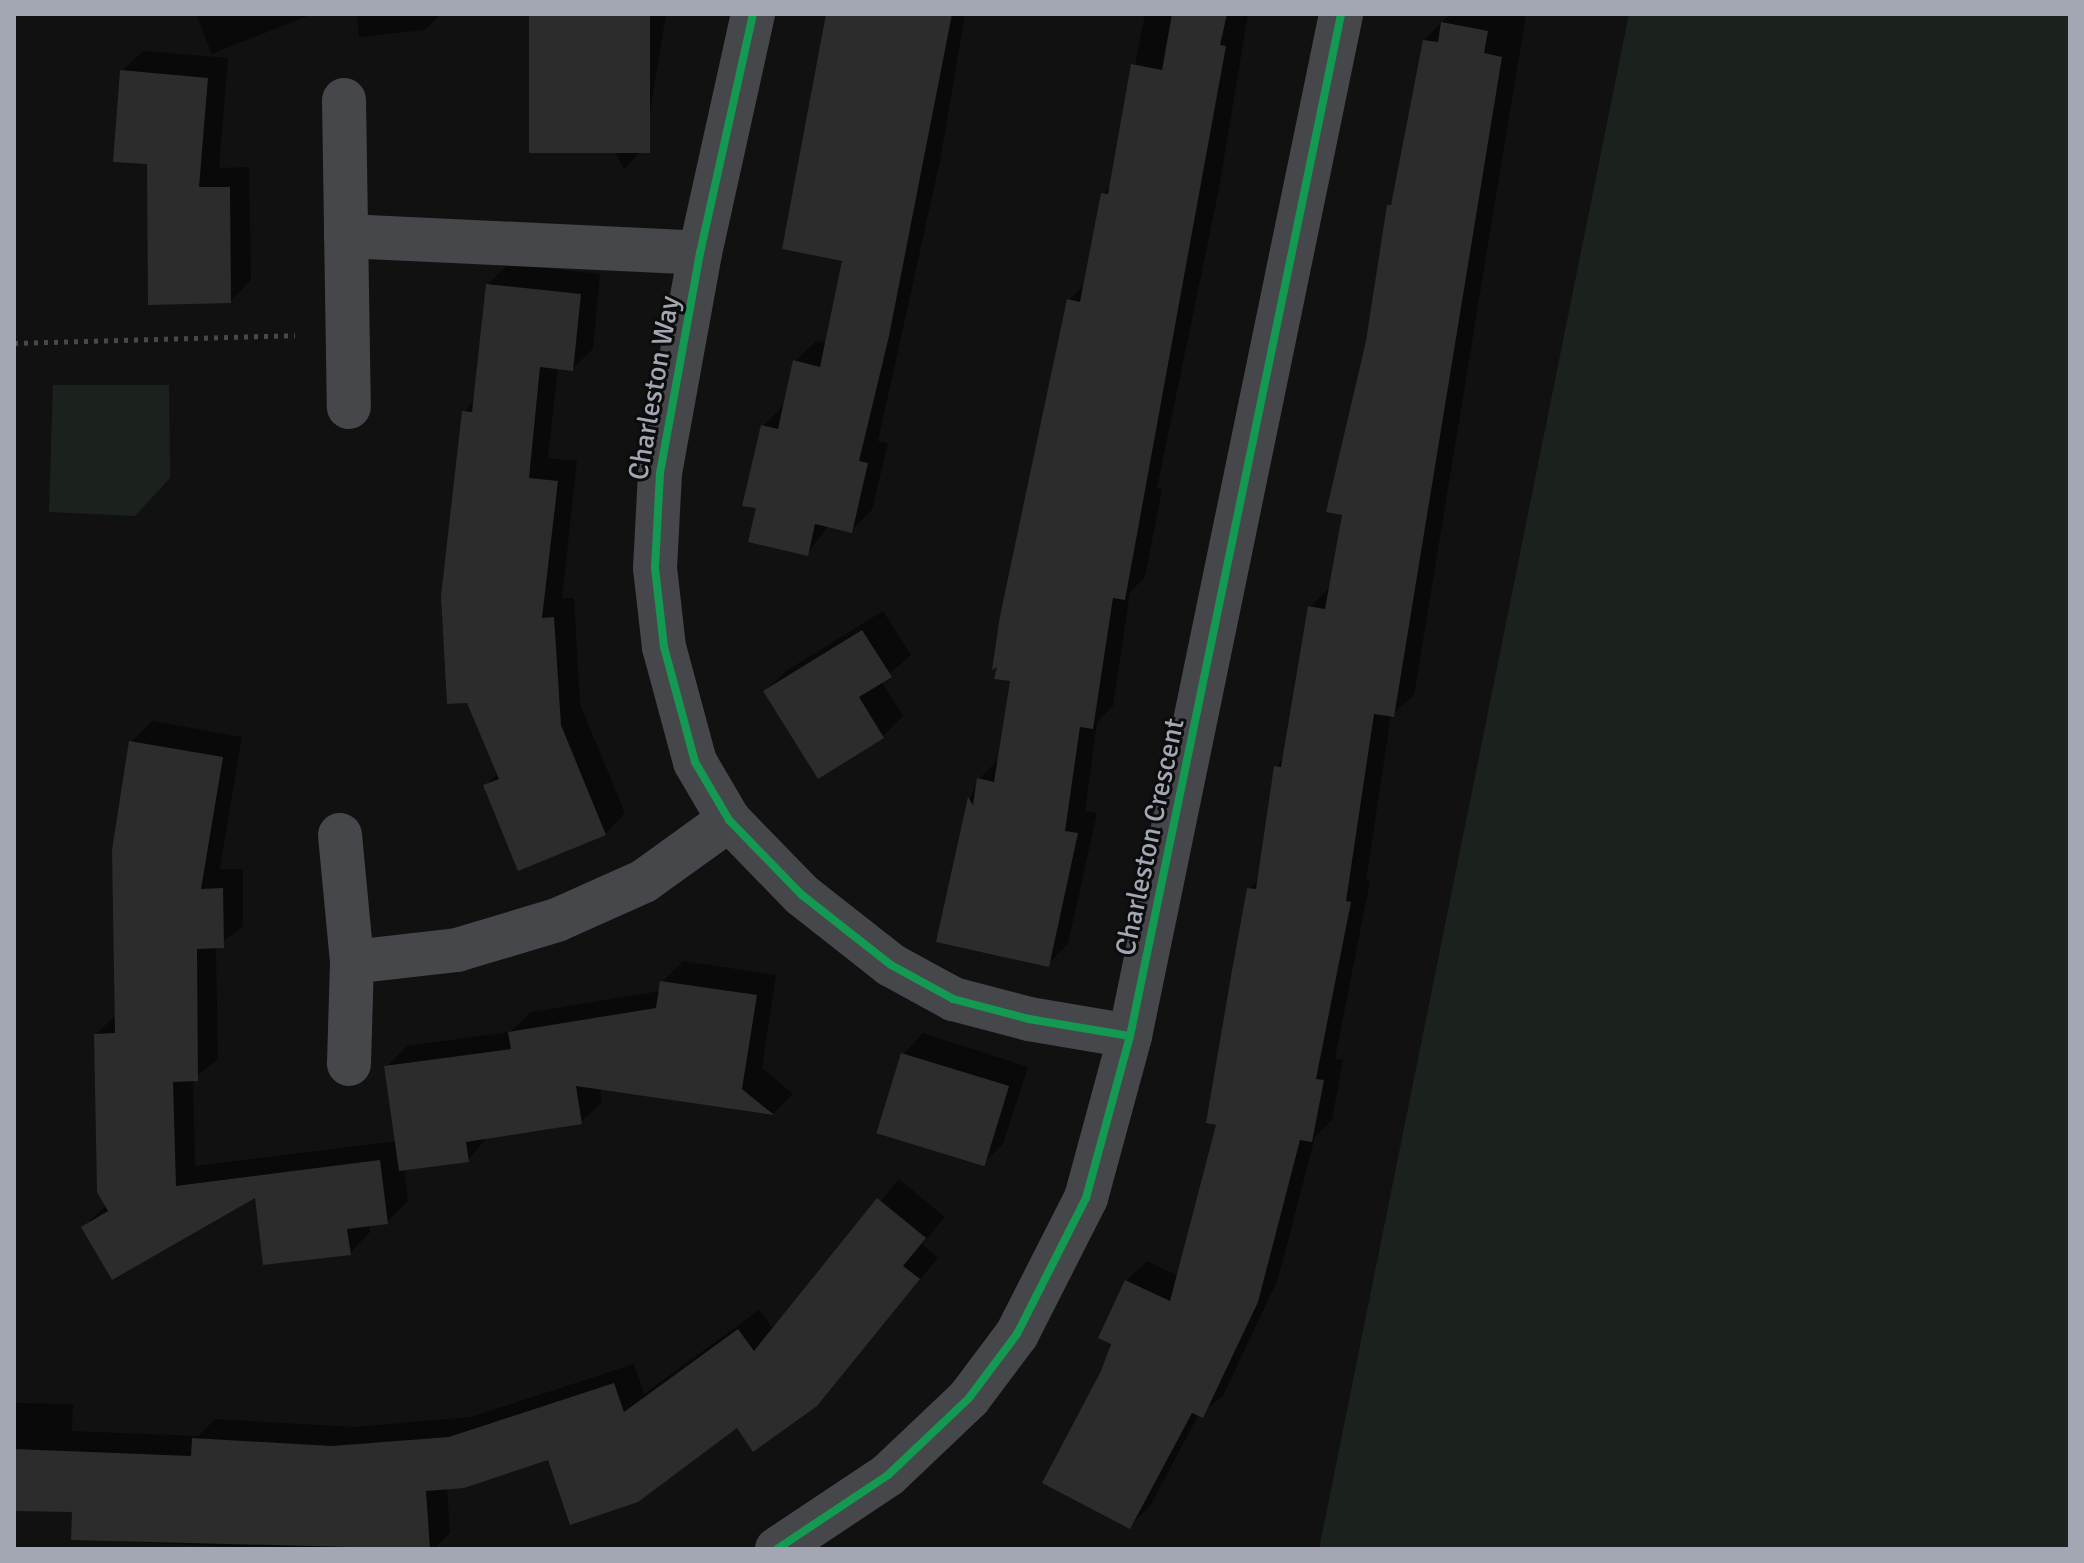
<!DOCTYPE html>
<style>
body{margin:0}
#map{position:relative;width:2084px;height:1563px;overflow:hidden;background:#111112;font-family:Signika,sans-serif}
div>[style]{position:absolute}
.green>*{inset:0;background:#1b221d}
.shadow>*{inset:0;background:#0007}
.building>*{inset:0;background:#2c2c2d;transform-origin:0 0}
.path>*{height:5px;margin-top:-2.5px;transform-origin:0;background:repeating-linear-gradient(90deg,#47484c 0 4px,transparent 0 10px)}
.street>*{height:44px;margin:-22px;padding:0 22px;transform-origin:22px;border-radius:22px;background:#46474a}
.cycleway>*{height:8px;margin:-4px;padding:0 4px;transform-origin:4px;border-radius:4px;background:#139951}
span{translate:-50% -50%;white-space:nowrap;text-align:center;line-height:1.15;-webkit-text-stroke:6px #0c0c0d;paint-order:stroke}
.street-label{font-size:28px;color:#a3a6b3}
.frame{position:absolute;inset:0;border:16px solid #a3a6b3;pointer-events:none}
</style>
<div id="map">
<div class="green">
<div style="clip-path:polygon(1629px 14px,2070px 14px,2070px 1549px,1319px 1549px)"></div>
<div style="clip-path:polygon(53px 385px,169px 385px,170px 478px,135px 516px,49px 512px)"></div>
</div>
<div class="shadow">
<div style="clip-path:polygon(196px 14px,313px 14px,212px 54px)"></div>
<div style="clip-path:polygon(357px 14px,441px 14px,425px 30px,359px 37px)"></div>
<div style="clip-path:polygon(543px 14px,666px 14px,644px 148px,624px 169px)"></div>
<div style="clip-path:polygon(851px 14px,965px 14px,940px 161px,878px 441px,888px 443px,872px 510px,851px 531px,829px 525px,807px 554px,758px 507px,763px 426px,784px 405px,795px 361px,816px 341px,827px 343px,844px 259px)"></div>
<div style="clip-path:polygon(1145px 14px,1248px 14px,1219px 189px,1157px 488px,1162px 489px,1145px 577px,1130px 592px,1113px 706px,1097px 722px,1085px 811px,1097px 813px,1068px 944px,1048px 964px,939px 941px,970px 798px,979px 779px,1000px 758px,1069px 300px,1085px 284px,1103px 194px,1112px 185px)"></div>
<div style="clip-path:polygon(1450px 14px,1526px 14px,1414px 695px,1391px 715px,1366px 881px,1370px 881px,1335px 1059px,1343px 1060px,1332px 1120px,1315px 1137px,1278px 1279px,1223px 1396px,1199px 1414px,1150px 1506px,1129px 1527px,1103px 1372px,1126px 1281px,1147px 1261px,1178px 1276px,1218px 1123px,1249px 889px,1259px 879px,1276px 767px,1284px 758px,1310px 607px,1331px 586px,1389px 206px,1394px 200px,1424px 40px)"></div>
<div style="clip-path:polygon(143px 51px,228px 58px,219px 168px,249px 167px,251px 280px,231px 301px,149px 163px,122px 71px)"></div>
<div style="clip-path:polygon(508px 264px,600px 274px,593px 349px,572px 369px,558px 367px,548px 458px,577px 461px,562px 598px,574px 598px,580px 704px,625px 813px,605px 834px,485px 786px,498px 773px,469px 701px,464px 412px,475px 400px,488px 284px)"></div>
<div style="clip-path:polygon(883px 611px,911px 655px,881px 681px,903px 716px,883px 736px,765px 691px,786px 671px)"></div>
<div style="clip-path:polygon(152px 721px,242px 737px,220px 869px,243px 869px,243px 926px,216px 947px,218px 1059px,193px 1079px,195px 1166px,397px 1141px,386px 1067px,407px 1046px,510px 1032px,531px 1012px,661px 991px,662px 982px,683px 961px,776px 975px,762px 1068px,793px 1094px,774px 1113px,600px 1087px,602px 1102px,581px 1122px,488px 1136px,468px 1160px,404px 1168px,408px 1201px,387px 1222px,369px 1224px,370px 1232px,350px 1253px,256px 1195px,83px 1227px,107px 1205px,96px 1034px,117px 1014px,131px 742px)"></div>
<div style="clip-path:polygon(923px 1033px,1028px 1067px,1003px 1144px,982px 1165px,903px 1054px)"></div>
<div style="clip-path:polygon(899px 1179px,945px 1217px,922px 1244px,938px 1258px,815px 1404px,737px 1426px,550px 1458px,447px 1488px,450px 1533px,434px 1549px,278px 1549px,73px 1539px,74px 1510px,14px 1509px,14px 1403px,73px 1404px,72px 1431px,198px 1436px,215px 1419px,354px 1427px,471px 1417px,634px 1364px,644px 1394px,759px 1310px,774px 1330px)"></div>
</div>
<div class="building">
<div style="left:529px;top:14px;width:121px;height:139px"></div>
<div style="clip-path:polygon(826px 14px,952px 14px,889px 336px,859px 461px,868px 463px,852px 533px,815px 524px,808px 556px,748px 542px,756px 508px,742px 506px,761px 425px,778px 429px,793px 360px,820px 367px,842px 261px,782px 249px)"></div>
<div style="clip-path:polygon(1172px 14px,1227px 14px,1220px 45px,1226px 46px,1125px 600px,1113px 598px,1093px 729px,1080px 727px,1065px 831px,1078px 833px,1049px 967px,936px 942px,968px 797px,973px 805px,977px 778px,994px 782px,1010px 681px,994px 679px,997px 667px,992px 670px,1000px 616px,1067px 299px,1080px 302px,1101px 193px,1108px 194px,1131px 64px,1162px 70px)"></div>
<div style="clip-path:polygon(1441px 22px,1488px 31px,1484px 53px,1502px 57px,1394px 717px,1374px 714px,1346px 901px,1351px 902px,1316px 1079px,1324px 1080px,1312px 1142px,1300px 1140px,1258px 1302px,1203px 1418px,1192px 1413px,1130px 1529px,1042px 1483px,1101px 1371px,1111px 1344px,1098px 1338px,1125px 1280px,1170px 1301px,1216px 1125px,1206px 1123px,1231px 976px,1247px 888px,1256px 889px,1274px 766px,1281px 767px,1308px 606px,1325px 609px,1342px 515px,1326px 512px,1366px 341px,1387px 205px,1391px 205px,1423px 40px,1438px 42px)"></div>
<div style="clip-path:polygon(120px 70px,208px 78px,199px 187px,230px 187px,231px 303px,148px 305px,147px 164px,113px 162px)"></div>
<div style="clip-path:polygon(486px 284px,581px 294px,573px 371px,540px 367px,529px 478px,558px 481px,542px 618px,554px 617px,561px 725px,606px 835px,518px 871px,483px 785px,499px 779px,467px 703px,447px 704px,441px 596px,462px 411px,472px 412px)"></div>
<div style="clip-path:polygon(862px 630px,892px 677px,859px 697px,884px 738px,818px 779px,763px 691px)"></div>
<div style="clip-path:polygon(129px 741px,223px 757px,201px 889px,223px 888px,224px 948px,197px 949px,198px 1081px,173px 1082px,176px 1186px,380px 1160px,388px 1224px,347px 1229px,351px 1255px,263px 1265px,255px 1198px,112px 1280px,81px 1227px,108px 1211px,97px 1192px,94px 1034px,115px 1033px,112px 850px)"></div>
<div style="clip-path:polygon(660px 981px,757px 995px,742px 1089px,774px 1115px,576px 1086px,582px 1124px,466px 1142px,469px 1162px,399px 1171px,384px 1066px,511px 1049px,508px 1032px,656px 1008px)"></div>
<div style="left:901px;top:1053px;width:113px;height:84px;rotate:17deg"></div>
<div style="clip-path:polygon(877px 1198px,926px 1238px,903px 1266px,920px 1279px,817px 1406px,753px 1452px,737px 1428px,638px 1502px,570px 1525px,548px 1460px,464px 1488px,426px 1491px,430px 1549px,71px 1540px,72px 1512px,14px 1511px,14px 1449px,191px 1456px,192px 1438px,332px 1446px,449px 1437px,614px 1383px,624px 1412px,738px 1329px,754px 1351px)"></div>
</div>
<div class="path">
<div style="left:14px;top:343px;width:281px;rotate:-1.6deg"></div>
</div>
<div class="street">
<div style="left:753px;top:14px;width:245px;rotate:102.5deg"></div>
<div style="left:700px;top:253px;width:224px;rotate:100.3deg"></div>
<div style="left:660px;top:473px;width:95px;rotate:93deg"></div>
<div style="left:655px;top:568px;width:80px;rotate:83.5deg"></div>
<div style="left:664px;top:647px;width:119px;rotate:74.9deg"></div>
<div style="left:695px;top:762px;width:67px;rotate:59.6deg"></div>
<div style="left:729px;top:820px;width:105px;rotate:45.8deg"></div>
<div style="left:802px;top:895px;width:113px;rotate:38.2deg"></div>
<div style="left:891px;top:965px;width:71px;rotate:28.7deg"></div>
<div style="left:953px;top:999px;width:79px;rotate:14.7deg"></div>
<div style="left:1029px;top:1019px;width:102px;rotate:9.6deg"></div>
<div style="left:344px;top:100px;width:307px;rotate:89.1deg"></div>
<div style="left:346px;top:236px;width:354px;rotate:2.7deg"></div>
<div style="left:340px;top:835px;width:128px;rotate:84.6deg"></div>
<div style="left:352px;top:962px;width:102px;rotate:91.7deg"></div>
<div style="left:352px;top:962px;width:106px;rotate:-6.5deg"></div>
<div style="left:457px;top:950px;width:104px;rotate:-16.7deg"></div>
<div style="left:557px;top:920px;width:95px;rotate:-24.1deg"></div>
<div style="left:644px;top:881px;width:105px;rotate:-35.7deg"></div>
<div style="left:777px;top:1549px;width:133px;rotate:-33.7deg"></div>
<div style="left:888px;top:1475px;width:112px;rotate:-43.5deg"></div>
<div style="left:969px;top:1398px;width:80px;rotate:-53.1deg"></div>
<div style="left:1017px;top:1334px;width:153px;rotate:-63.1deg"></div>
<div style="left:1086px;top:1198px;width:168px;rotate:-74.8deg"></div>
<div style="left:1130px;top:1036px;width:1044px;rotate:-78.33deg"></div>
</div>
<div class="cycleway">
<div style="left:753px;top:14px;width:245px;rotate:102.5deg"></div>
<div style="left:700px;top:253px;width:224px;rotate:100.3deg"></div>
<div style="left:660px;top:473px;width:95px;rotate:93deg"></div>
<div style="left:655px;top:568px;width:80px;rotate:83.5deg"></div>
<div style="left:664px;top:647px;width:119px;rotate:74.9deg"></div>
<div style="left:695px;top:762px;width:67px;rotate:59.6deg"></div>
<div style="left:729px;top:820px;width:105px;rotate:45.8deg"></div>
<div style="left:802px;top:895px;width:113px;rotate:38.2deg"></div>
<div style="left:891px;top:965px;width:71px;rotate:28.7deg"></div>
<div style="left:953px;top:999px;width:79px;rotate:14.7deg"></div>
<div style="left:1029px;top:1019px;width:102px;rotate:9.6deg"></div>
<div style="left:777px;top:1549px;width:133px;rotate:-33.7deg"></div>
<div style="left:888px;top:1475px;width:112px;rotate:-43.5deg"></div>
<div style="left:969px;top:1398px;width:80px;rotate:-53.1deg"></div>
<div style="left:1017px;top:1334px;width:153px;rotate:-63.1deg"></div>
<div style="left:1086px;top:1198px;width:168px;rotate:-74.8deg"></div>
<div style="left:1130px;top:1036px;width:1044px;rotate:-78.33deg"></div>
</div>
<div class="street-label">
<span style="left:654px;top:388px;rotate:-80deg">Charleston Way</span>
<span style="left:1150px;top:837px;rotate:-78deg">Charleston Crescent</span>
</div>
<div class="frame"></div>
</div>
